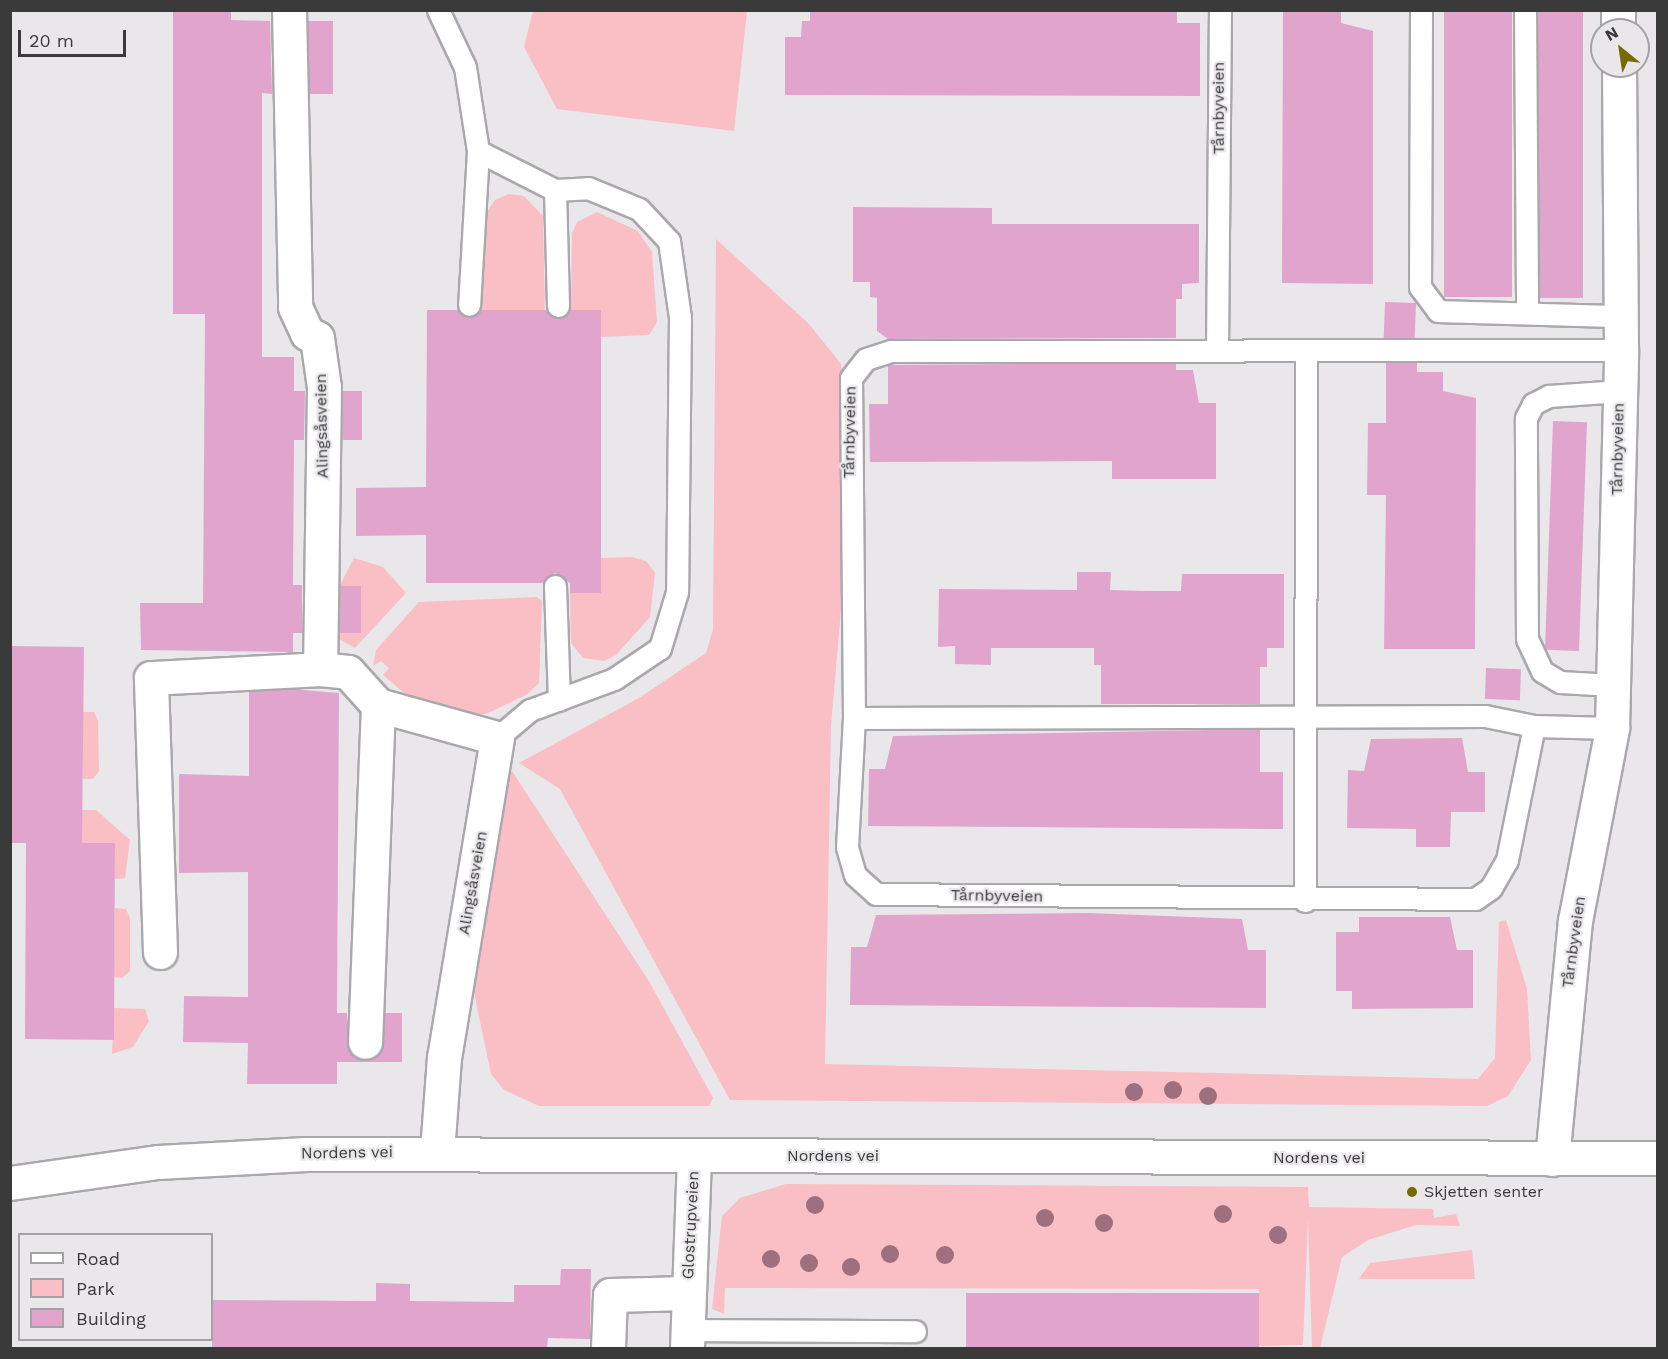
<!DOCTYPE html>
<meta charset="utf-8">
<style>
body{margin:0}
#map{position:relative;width:1668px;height:1359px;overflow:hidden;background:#e9e7ea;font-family:"Work Sans",sans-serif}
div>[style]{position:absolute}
.green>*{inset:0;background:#fabec5}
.building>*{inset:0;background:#e1a5cd;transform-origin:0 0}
.roads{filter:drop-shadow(2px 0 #aaa8ac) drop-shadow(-2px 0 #aaa8ac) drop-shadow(0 2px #aaa8ac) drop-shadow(0 -2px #aaa8ac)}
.service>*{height:21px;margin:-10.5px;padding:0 10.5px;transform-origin:10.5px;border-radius:10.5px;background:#fff}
.minor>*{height:33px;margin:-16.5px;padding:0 16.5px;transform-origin:16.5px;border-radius:16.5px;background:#fff}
.tertiary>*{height:33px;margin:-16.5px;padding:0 16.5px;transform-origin:16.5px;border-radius:16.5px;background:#fff}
.trees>*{width:18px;height:18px;margin:-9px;border-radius:50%;background:#9e6f7e}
.dots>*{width:16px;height:16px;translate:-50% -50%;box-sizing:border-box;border:3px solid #e9e7ea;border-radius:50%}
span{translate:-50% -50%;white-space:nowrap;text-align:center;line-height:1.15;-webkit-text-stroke:4.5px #e9e7ea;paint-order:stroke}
.street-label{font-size:16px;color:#3a3a3b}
.poi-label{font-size:16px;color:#3a3a3b}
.left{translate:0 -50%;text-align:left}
.frame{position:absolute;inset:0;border:12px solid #3a3a3b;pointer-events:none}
.legend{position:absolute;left:18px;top:1233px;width:195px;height:108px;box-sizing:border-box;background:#e9e7ea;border:2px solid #a3a2a4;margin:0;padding:8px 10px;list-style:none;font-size:18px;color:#3a3a3b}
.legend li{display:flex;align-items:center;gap:12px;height:30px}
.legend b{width:30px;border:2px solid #a3a2a4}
.north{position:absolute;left:1590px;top:18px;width:60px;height:60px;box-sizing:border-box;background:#e9e7ea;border:2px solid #a3a2a4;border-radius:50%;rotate:330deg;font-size:16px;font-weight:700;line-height:24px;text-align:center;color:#3a3a3b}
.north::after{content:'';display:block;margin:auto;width:21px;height:27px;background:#756900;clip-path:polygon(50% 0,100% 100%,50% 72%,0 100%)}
.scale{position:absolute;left:18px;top:30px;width:108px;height:27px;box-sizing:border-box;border:3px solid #3a3a3b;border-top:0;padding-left:8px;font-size:18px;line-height:21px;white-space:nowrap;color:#3a3a3b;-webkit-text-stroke:4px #e9e7ea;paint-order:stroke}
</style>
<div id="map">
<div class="green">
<div style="clip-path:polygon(533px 11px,747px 11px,734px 131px,557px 109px,524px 47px)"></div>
<div style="clip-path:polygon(509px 194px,524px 196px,543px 216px,545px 310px,482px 310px,484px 216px,495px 200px)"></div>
<div style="clip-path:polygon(597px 212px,638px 231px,652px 252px,657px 322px,649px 335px,601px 337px,601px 310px,571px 310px,572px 233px,577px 222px)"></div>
<div style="clip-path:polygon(716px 239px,809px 324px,841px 364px,850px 504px,831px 726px,825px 1064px,1478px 1079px,1495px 1058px,1499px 922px,1506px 920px,1527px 989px,1531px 1060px,1508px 1096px,1487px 1106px,730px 1100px,560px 789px,519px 763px,639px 698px,706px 653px,713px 630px)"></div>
<div style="clip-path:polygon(632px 557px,646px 561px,655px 573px,650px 617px,616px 655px,604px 661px,583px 658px,571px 643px,570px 593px,600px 593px,601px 558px)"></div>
<div style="clip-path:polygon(354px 558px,383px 567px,406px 593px,355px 648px,337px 638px,338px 633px,359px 633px,359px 588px,339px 587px)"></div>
<div style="clip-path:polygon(537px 597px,542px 601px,539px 683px,526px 695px,486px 714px,465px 715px,411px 699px,383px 675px,389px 668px,381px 661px,373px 666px,376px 650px,419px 602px)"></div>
<div style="clip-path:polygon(83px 712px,94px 712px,98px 721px,99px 771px,93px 779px,83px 779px)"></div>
<div style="clip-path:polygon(512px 771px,650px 983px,713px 1098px,709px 1106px,539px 1106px,504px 1090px,491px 1074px,471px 978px,507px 774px)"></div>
<div style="clip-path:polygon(82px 810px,96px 810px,130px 840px,125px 878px,115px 879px,115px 843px,82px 843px)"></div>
<div style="clip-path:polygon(115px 908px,126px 909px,130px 918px,130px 971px,122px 978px,114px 977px)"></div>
<div style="clip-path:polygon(114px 1008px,145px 1009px,149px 1021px,133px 1047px,112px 1054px)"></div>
<div style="clip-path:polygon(786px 1184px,1308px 1187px,1309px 1207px,1433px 1209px,1434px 1218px,1456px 1214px,1460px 1226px,1416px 1225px,1368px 1240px,1342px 1257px,1320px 1348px,1312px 1348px,1308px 1219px,1303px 1345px,1259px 1346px,1259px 1289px,725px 1288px,724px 1314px,712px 1309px,722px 1216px,740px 1198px)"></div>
<div style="clip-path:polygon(1472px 1250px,1475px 1279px,1359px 1279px,1370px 1263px)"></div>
</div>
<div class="building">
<div style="clip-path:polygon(173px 10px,231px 10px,231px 20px,270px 21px,272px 94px,262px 93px,262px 357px,294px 357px,294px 391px,305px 391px,304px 440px,294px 440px,293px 585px,302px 585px,302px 633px,293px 633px,293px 652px,141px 650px,140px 603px,203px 603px,205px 314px,173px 314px)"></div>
<div style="clip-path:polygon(810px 10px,1177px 10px,1177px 23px,1200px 23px,1200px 96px,785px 95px,785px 37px,801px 37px,802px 21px,810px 21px)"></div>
<div style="clip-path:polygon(1283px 10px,1341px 10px,1341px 23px,1373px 31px,1373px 284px,1282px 283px)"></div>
<div style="left:1444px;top:10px;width:68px;height:287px"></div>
<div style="left:1538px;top:10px;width:45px;height:288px"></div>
<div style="left:308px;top:21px;width:25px;height:73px"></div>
<div style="clip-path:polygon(853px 207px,992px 208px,992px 224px,1199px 224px,1199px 283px,1182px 284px,1182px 299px,1176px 299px,1176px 338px,888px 339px,877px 331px,877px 298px,870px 297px,870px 282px,853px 282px)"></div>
<div style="left:1385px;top:302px;width:31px;height:36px;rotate:2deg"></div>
<div style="clip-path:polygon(427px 310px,457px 310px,469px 318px,481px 310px,546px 310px,558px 319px,570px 310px,601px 310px,601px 593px,570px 593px,570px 583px,555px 573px,543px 583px,426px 583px,426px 535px,356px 536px,356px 488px,426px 487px)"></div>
<div style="clip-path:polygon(1176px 363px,1176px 370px,1193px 370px,1199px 403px,1216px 403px,1216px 479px,1112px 479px,1112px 461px,870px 462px,869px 404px,888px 404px,888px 365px)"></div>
<div style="clip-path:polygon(1386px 363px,1417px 363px,1417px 372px,1443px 372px,1443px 391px,1476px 398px,1475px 649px,1384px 649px,1386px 495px,1367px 495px,1368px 423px,1386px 423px)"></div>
<div style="left:343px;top:391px;width:19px;height:49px"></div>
<div style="left:1553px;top:421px;width:34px;height:229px;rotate:2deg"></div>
<div style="clip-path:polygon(1077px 572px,1111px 572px,1110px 590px,1147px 591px,1181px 591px,1182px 574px,1284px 574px,1284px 648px,1267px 648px,1267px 667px,1260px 667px,1260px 704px,1101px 704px,1101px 665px,1094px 665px,1094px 648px,991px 648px,991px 665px,955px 664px,955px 646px,938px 647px,939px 589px,1077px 590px)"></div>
<div style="left:340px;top:586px;width:21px;height:47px"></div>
<div style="clip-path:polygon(10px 646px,84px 647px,82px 843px,115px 843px,114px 1040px,25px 1039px,26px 843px,10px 843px)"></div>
<div style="left:1486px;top:668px;width:35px;height:31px;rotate:2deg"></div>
<div style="clip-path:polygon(293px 689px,339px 693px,337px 1013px,347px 1013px,349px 1051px,364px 1061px,374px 1058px,384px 1043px,385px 1013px,402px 1013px,402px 1062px,337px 1062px,337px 1084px,247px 1084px,248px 1043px,183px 1042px,184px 996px,248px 997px,248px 872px,179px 873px,179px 774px,249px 776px,249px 692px)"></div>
<div style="clip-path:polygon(1260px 729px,1260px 772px,1283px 772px,1283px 829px,868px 826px,869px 769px,885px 769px,893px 736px)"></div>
<div style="clip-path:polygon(1462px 738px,1468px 772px,1485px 772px,1485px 812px,1451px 812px,1450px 847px,1416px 847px,1416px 829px,1347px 828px,1348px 770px,1364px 771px,1371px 739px)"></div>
<div style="clip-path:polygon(1088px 913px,1242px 919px,1248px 950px,1266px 950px,1266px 1008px,850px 1005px,851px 947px,867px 947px,876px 915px)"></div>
<div style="clip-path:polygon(1359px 917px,1450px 917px,1457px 950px,1473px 950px,1473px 1008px,1352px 1009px,1352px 991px,1336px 991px,1336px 932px,1359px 932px)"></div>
<div style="clip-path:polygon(561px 1269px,591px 1269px,590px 1339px,548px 1338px,547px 1348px,212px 1348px,212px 1300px,376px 1301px,376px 1283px,410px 1284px,410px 1301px,514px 1302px,514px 1285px,560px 1285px)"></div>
<div style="left:966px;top:1293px;width:293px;height:55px"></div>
</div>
<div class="roads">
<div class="service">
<div style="left:438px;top:10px;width:63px;rotate:64.7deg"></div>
<div style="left:465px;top:67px;width:85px;rotate:81.2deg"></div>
<div style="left:478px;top:151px;width:154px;rotate:93.3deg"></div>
<div style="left:1421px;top:10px;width:277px;rotate:90.2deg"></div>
<div style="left:1420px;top:287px;width:30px;rotate:53deg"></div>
<div style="left:1438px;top:311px;width:183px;rotate:1.6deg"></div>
<div style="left:1525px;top:10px;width:303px;rotate:89.6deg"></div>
<div style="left:478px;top:151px;width:86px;rotate:26.9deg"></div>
<div style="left:555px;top:190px;width:33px;rotate:-3deg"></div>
<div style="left:588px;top:188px;width:55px;rotate:22.4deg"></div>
<div style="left:639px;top:209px;width:44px;rotate:46.8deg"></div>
<div style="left:669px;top:241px;width:77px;rotate:81.8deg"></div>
<div style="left:680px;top:317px;width:275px;rotate:90.6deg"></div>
<div style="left:677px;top:592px;width:59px;rotate:106.9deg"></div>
<div style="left:660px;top:648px;width:55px;rotate:146deg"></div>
<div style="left:614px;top:679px;width:90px;rotate:159.7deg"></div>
<div style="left:530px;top:710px;width:43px;rotate:139.7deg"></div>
<div style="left:555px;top:190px;width:116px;rotate:88.5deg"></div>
<div style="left:1217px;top:350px;width:340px;rotate:-89.5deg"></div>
<div style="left:555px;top:586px;width:114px;rotate:88deg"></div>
<div style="left:1613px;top:685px;width:53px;rotate:-176.8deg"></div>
<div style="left:1560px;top:682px;width:21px;rotate:-149deg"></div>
<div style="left:1542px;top:671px;width:35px;rotate:-115deg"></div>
<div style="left:1527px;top:639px;width:221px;rotate:-90.3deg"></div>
<div style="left:1526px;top:418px;width:16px;rotate:-63deg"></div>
<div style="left:1533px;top:404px;width:18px;rotate:-27deg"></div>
<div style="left:1549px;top:396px;width:71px;rotate:-4deg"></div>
<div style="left:854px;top:718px;width:340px;rotate:-90.5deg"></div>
<div style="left:851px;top:378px;width:24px;rotate:-52deg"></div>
<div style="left:866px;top:359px;width:26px;rotate:-18deg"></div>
<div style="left:891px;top:351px;width:730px;rotate:-0.08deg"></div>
<div style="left:1534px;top:726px;width:137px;rotate:101.4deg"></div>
<div style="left:1507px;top:860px;width:32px;rotate:120deg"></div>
<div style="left:1491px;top:888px;width:19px;rotate:145deg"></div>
<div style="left:1475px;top:899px;width:599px;rotate:-179.52deg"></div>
<div style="left:876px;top:894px;width:28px;rotate:-138deg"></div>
<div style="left:855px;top:875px;width:29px;rotate:-106deg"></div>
<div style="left:847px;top:847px;width:129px;rotate:-86.9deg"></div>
<div style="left:854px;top:718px;width:631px;rotate:-0.18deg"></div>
<div style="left:1485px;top:716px;width:50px;rotate:11.5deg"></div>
<div style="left:1534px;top:726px;width:78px;rotate:1.5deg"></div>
<div style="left:1305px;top:901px;width:549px;rotate:-89.9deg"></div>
<div style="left:687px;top:1330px;width:228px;rotate:0.3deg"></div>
</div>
<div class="minor">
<div style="left:289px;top:10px;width:297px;rotate:88.8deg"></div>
<div style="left:295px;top:307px;width:29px;rotate:65deg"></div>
<div style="left:307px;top:333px;width:11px;rotate:27deg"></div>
<div style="left:317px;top:338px;width:49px;rotate:81.9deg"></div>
<div style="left:324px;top:387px;width:282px;rotate:90.8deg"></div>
<div style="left:320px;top:669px;width:28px;rotate:6deg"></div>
<div style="left:348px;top:672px;width:45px;rotate:47.7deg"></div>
<div style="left:378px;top:705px;width:337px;rotate:92.2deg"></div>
<div style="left:378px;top:705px;width:123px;rotate:15.5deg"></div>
<div style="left:497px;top:738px;width:323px;rotate:99.4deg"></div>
<div style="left:444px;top:1057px;width:95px;rotate:94.2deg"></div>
<div style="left:160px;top:952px;width:274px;rotate:-91.9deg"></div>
<div style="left:151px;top:678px;width:169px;rotate:-3deg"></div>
<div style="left:608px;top:1348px;width:53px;rotate:-87.8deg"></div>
<div style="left:610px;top:1295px;width:78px;rotate:-1.5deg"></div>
<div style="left:687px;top:1348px;width:192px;rotate:-87.9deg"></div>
</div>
<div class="tertiary">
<div style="left:1618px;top:10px;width:20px;rotate:90deg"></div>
<div style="left:1552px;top:1159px;width:239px;rotate:-84.5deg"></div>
<div style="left:1575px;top:921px;width:197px;rotate:-79.1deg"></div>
<div style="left:1612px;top:728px;width:378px;rotate:-88.6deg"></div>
<div style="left:1621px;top:350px;width:284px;rotate:-90.4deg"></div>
<div style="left:10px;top:1183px;width:149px;rotate:-8.1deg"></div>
<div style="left:158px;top:1162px;width:148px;rotate:-3.1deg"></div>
<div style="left:306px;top:1154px;width:1352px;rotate:0.17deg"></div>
</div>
</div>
<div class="trees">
<div style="left:1173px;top:1090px"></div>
<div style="left:1134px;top:1092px"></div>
<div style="left:1208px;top:1096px"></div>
<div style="left:815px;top:1205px"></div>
<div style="left:1223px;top:1214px"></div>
<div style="left:1045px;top:1218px"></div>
<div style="left:1104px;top:1223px"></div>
<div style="left:1278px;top:1235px"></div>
<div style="left:890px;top:1254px"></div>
<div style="left:945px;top:1255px"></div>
<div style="left:771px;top:1259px"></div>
<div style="left:809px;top:1263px"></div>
<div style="left:851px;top:1267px"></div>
</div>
<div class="dots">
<div style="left:1412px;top:1192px;background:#756900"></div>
</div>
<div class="street-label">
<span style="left:1219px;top:108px;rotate:-90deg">Tårnbyveien</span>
<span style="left:322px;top:426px;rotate:-91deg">Alingsåsveien</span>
<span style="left:850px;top:432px;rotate:-89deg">Tårnbyveien</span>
<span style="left:1618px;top:449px;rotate:-89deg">Tårnbyveien</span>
<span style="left:473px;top:883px;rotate:-80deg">Alingsåsveien</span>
<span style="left:997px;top:896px;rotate:1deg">Tårnbyveien</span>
<span style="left:1574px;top:942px;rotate:-82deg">Tårnbyveien</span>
<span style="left:347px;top:1153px;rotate:-1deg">Nordens vei</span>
<span style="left:833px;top:1156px">Nordens vei</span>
<span style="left:1319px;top:1158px">Nordens vei</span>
<span style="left:691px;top:1225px;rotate:-87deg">Glostrupveien</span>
</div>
<div class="poi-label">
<span class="left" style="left:1424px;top:1192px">Skjetten senter</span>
</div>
<div class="frame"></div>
<ul class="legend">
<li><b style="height:8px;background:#fff"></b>Road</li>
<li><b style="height:16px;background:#fabec5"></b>Park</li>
<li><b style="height:16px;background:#e1a5cd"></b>Building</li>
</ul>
<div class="north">N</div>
<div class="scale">20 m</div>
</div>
